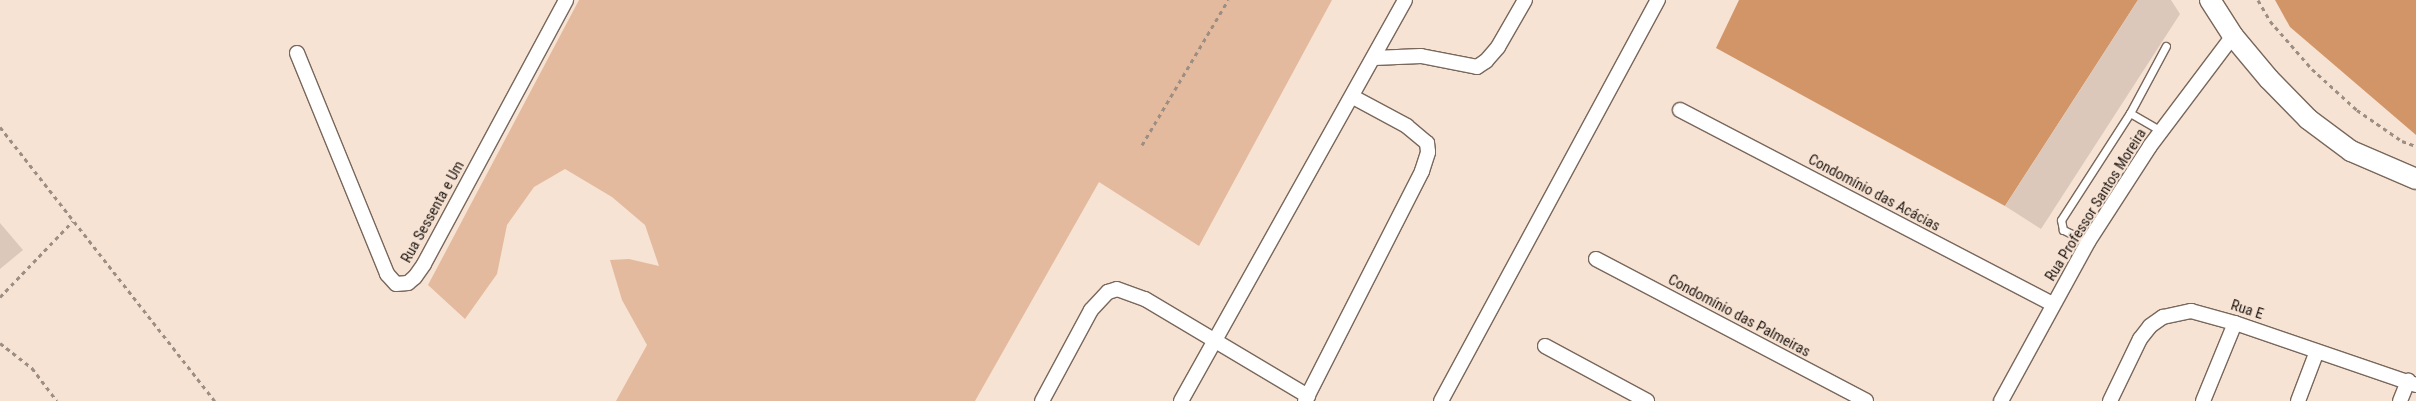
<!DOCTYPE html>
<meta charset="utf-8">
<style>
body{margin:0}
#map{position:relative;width:2416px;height:401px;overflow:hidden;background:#f7e3d4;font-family:"Roboto Condensed",sans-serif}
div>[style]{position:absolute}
.green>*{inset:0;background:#e3ba9d}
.forest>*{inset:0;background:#d29567}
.building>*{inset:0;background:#dcc8ba}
.path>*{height:3px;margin-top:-1.5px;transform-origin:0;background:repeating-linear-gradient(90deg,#9c8e83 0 4px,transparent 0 8px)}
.roads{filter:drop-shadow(1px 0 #79675b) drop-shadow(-1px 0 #79675b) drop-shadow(0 1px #79675b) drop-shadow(0 -1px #79675b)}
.service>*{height:7px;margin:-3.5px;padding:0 3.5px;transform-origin:3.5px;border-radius:3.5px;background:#fff}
.minor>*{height:14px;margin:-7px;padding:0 7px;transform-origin:7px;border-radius:7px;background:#fff}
.secondary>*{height:20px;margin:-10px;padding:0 10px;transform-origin:10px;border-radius:10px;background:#fff}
span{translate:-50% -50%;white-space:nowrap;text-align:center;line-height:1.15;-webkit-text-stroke:4px #f7e3d4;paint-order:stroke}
.street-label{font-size:15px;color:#1f1813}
</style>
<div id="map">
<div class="green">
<div style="clip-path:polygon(579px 0,1332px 0,1199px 246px,1099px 182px,975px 401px,616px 401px,647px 345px,622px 300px,610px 260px,629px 259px,659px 266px,645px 225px,612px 197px,565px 169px,534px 187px,507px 225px,497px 274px,465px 319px,428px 285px)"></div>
</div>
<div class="forest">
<div style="clip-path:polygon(1739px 0,2138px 0,2005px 206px,1716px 48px)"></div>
<div style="clip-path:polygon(2275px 0,2416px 0,2416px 135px,2290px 27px)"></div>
</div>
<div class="building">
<div style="clip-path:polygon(2138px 0,2171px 0,2180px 14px,2041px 229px,2005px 206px)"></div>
<div style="clip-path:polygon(0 223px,23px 250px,0 269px)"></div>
</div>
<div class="path">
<div style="left:2258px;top:0;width:24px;rotate:60deg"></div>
<div style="left:2270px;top:21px;width:64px;rotate:48.8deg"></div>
<div style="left:2312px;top:69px;width:61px;rotate:42.3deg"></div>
<div style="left:2357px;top:110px;width:55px;rotate:34.6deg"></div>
<div style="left:2402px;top:141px;width:15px;rotate:20deg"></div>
<div style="left:0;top:127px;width:348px;rotate:51.9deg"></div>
<div style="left:1142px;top:145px;width:169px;rotate:-59.3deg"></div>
<div style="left:0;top:297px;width:105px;rotate:-46.2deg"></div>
<div style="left:0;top:343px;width:41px;rotate:38deg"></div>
<div style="left:32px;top:368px;width:41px;rotate:52.9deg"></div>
</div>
<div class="roads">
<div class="service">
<div style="left:2130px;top:113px;width:36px;rotate:30deg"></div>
<div style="left:2088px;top:242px;width:28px;rotate:-154deg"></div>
<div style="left:2063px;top:230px;width:10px;rotate:-101deg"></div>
<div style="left:2061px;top:220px;width:127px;rotate:-57.2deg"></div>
<div style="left:2130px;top:113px;width:76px;rotate:-61.8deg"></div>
</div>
<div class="minor">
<div style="left:297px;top:53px;width:239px;rotate:67.8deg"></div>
<div style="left:387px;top:274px;width:13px;rotate:48deg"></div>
<div style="left:396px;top:284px;width:12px;rotate:-5deg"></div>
<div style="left:408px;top:283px;width:9px;rotate:-41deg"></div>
<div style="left:415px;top:277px;width:16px;rotate:-55deg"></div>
<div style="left:424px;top:264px;width:300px;rotate:-61.7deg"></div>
<div style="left:1374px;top:58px;width:47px;rotate:-2.4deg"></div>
<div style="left:1421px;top:56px;width:57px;rotate:11.1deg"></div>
<div style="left:1477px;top:67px;width:11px;rotate:-34deg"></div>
<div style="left:1486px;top:61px;width:18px;rotate:-49deg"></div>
<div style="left:1498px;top:47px;width:54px;rotate:-60.1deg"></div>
<div style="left:1680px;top:110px;width:420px;rotate:27.5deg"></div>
<div style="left:1596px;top:259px;width:305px;rotate:27.7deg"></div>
<div style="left:1545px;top:346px;width:116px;rotate:28.3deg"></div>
<div style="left:1042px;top:401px;width:103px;rotate:-61.7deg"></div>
<div style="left:1091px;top:310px;width:25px;rotate:-47deg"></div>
<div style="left:1108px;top:292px;width:9px;rotate:-18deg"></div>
<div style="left:1117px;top:289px;width:30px;rotate:20deg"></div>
<div style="left:1145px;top:299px;width:190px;rotate:30.8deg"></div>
<div style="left:1181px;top:401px;width:459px;rotate:-60.8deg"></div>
<div style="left:1305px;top:401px;width:258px;rotate:-63deg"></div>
<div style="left:1422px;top:171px;width:20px;rotate:-72deg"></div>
<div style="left:1428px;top:152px;width:9px;rotate:-96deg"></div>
<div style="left:1427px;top:143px;width:26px;rotate:-140deg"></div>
<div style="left:1407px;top:126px;width:61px;rotate:-151.8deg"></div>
<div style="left:1441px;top:401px;width:456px;rotate:-61.6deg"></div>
<div style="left:2001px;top:401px;width:181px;rotate:-61.3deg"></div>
<div style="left:2088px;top:242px;width:114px;rotate:-57.1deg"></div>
<div style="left:2150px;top:146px;width:138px;rotate:-53deg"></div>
<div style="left:2110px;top:401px;width:69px;rotate:-64.2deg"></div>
<div style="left:2140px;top:339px;width:16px;rotate:-52deg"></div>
<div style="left:2150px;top:326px;width:16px;rotate:-35deg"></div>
<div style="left:2163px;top:317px;width:29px;rotate:-12deg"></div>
<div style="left:2191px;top:311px;width:46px;rotate:15.3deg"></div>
<div style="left:2235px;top:323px;width:191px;rotate:18.9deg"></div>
<div style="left:2203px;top:401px;width:84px;rotate:-67.7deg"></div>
<div style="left:2298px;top:401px;width:53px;rotate:-69.2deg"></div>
<div style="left:2400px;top:401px;width:22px;rotate:-68deg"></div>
</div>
<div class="secondary">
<div style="left:2210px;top:0;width:43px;rotate:57.4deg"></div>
<div style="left:2233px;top:36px;width:56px;rotate:50.1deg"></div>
<div style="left:2269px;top:79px;width:56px;rotate:45.7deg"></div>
<div style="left:2308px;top:119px;width:54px;rotate:36.7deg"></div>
<div style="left:2351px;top:151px;width:71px;rotate:23.3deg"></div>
</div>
</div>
<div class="street-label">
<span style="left:1874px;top:193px;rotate:28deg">Condomínio das Acácias</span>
<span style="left:2096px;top:205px;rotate:-58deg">Rua Professor Santos Moreira</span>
<span style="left:433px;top:212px;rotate:-61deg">Rua Sessenta e Um</span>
<span style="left:2247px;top:310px;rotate:18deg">Rua E</span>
<span style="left:1739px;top:316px;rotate:28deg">Condomínio das Palmeiras</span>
</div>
</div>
